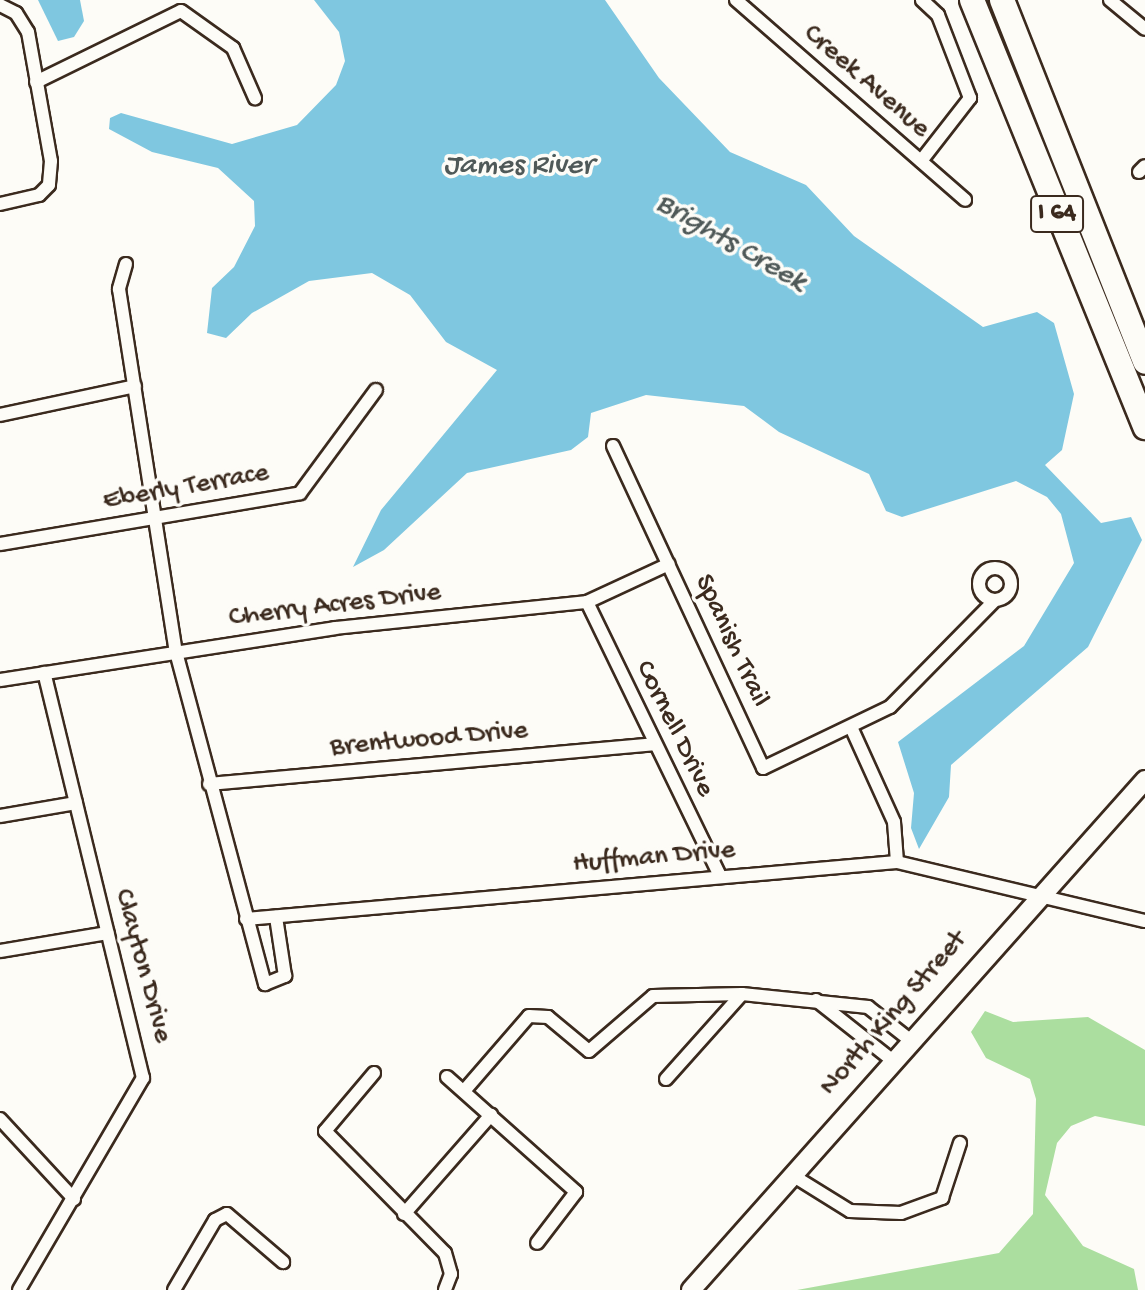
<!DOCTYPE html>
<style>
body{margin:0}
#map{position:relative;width:1145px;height:1290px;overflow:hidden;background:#fdfcf7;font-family:"Gochi Hand",sans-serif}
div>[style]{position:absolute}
.green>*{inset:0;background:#abde9f}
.water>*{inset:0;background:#7fc7e0}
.roads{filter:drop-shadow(2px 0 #3b2a1e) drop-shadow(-2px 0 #3b2a1e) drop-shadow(0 2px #3b2a1e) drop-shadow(0 -2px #3b2a1e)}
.street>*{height:12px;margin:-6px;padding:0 6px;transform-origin:6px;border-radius:6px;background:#fdfcf7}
.street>.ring{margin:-6px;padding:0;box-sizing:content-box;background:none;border:12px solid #fdfcf7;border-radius:50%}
.secondary>*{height:18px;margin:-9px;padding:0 9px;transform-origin:9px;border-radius:9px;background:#fdfcf7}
.highway>*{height:24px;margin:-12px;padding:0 12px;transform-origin:12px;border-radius:12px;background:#fdfcf7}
span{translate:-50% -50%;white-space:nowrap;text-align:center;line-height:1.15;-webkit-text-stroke:7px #fdfcf7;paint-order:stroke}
.shield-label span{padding:2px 6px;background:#fdfcf7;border:2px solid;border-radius:6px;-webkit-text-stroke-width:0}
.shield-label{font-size:26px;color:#3b2a1e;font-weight:700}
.street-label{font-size:28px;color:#3b2a1e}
.water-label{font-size:30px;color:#4f5958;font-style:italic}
</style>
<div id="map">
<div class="green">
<div style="clip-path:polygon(985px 1011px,1013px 1022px,1088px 1017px,1145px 1050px,1145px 1126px,1095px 1116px,1071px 1126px,1057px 1143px,1045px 1195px,1083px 1246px,1134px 1269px,1138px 1290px,797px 1290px,999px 1253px,1033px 1214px,1036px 1099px,1030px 1079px,986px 1058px,971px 1032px)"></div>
</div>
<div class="water">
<div style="clip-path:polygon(38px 0,80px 0,84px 21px,74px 37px,58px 41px)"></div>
<div style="clip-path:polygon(314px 0,605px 0,659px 78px,730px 152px,806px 185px,854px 236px,983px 327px,1037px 312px,1054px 323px,1074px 394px,1062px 450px,1045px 465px,1101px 523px,1131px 517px,1142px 540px,1088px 647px,951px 765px,949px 797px,919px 849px,911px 828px,914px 793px,898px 742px,1024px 646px,1074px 563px,1061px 514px,1047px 497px,1016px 481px,902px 517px,886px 511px,869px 474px,779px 432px,744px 406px,646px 395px,591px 413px,588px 437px,571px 450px,467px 473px,384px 550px,353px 567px,381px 510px,497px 370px,446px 342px,410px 295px,372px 273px,309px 281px,252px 313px,226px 338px,207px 333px,212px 288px,234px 267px,255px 226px,254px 201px,218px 168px,152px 152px,109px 129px,110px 118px,121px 113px,232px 144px,297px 125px,336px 85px,345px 61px,339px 32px)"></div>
</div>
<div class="roads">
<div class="street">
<div style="left:736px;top:0;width:304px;rotate:41.1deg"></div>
<div style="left:1110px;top:0;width:45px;rotate:39.6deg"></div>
<div style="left:0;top:5px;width:18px;rotate:27deg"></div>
<div style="left:16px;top:13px;width:22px;rotate:58deg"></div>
<div style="left:28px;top:32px;width:131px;rotate:79.9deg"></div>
<div style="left:51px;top:161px;width:24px;rotate:95deg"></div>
<div style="left:49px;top:185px;width:14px;rotate:135deg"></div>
<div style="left:39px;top:195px;width:40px;rotate:167deg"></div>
<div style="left:36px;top:82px;width:161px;rotate:-26.1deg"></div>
<div style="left:181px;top:11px;width:64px;rotate:35.4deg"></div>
<div style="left:233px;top:48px;width:55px;rotate:66.3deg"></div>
<div style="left:921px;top:161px;width:80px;rotate:-52.1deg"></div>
<div style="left:970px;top:98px;width:89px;rotate:-111.1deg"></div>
<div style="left:938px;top:15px;width:22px;rotate:-137deg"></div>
<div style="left:1139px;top:172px;width:8px;rotate:-45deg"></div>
<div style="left:126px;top:264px;width:26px;rotate:106deg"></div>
<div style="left:119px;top:289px;width:367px;rotate:81.1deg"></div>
<div style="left:176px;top:652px;width:344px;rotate:75deg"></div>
<div style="left:265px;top:984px;width:22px;rotate:-22deg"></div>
<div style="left:285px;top:976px;width:60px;rotate:-98.7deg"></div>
<div style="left:0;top:415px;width:138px;rotate:-12.1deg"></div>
<div style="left:613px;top:446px;width:355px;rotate:65deg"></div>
<div style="left:763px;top:768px;width:141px;rotate:-25.7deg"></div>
<div style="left:890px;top:707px;width:150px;rotate:-45.5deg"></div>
<div style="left:0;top:544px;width:304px;rotate:-9.6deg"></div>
<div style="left:300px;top:493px;width:128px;rotate:-53.6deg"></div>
<div class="ring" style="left:979px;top:568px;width:20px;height:20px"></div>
<div style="left:587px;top:602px;width:305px;rotate:64.1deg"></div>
<div style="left:0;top:680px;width:339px;rotate:-8.8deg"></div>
<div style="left:335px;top:628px;width:253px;rotate:-5.9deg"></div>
<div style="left:587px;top:602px;width:90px;rotate:-24.9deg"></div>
<div style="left:851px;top:727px;width:104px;rotate:65.6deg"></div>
<div style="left:894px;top:822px;width:40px;rotate:85.7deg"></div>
<div style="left:209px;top:784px;width:446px;rotate:-5.1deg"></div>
<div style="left:0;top:816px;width:77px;rotate:-9.7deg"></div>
<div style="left:246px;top:919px;width:653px;rotate:-5deg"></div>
<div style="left:897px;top:862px;width:255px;rotate:13.4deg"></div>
<div style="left:0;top:951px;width:109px;rotate:-9.5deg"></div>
<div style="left:816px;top:1000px;width:97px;rotate:38.3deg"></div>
<div style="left:374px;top:1073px;width:76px;rotate:130.2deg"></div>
<div style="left:325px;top:1131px;width:171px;rotate:45.5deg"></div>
<div style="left:445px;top:1253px;width:22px;rotate:74deg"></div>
<div style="left:451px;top:1274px;width:17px;rotate:111deg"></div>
<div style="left:447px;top:1077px;width:173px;rotate:41.7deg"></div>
<div style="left:576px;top:1192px;width:64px;rotate:127.4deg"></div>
<div style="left:666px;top:1079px;width:114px;rotate:-48.2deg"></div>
<div style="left:464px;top:1091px;width:99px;rotate:-49.1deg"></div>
<div style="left:529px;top:1016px;width:19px;rotate:3deg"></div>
<div style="left:548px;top:1017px;width:53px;rotate:39.7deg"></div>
<div style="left:589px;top:1051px;width:84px;rotate:-40.7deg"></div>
<div style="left:653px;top:996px;width:89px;rotate:-1.3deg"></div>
<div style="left:742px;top:994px;width:127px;rotate:5.9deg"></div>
<div style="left:868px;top:1007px;width:53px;rotate:38.2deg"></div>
<div style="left:0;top:1119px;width:109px;rotate:47.2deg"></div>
<div style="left:792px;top:1175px;width:68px;rotate:31.8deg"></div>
<div style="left:850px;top:1211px;width:51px;rotate:2.2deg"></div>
<div style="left:901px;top:1213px;width:44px;rotate:-20.1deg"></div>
<div style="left:942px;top:1198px;width:58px;rotate:-71.9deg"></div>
<div style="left:404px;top:1214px;width:132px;rotate:-48.7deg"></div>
<div style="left:19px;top:1290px;width:246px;rotate:-59.7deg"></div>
<div style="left:143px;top:1078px;width:417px;rotate:-103.7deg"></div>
<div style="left:174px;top:1290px;width:81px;rotate:-59.6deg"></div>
<div style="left:215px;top:1220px;width:13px;rotate:-27deg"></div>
<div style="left:227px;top:1214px;width:74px;rotate:40.6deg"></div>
</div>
<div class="secondary">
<div style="left:691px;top:1290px;width:683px;rotate:-48.32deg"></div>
</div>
<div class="highway">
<div style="left:972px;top:0;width:461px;rotate:67.9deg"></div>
<div style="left:1002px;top:0;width:389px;rotate:68.4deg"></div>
</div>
</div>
<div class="shield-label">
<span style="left:1057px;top:214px">I 64</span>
</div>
<div class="street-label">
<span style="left:866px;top:82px;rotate:41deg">Creek Avenue</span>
<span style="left:186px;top:488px;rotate:-10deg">Eberly Terrace</span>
<span style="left:335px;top:606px;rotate:-7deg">Cherry Acres Drive</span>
<span style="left:731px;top:641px;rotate:65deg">Spanish Trail</span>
<span style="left:674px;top:729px;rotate:64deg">Cornell Drive</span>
<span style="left:429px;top:740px;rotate:-5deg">Brentwood Drive</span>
<span style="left:654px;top:858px;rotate:-5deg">Huffman Drive</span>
<span style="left:142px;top:966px;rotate:75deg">Clayton Drive</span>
<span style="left:894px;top:1014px;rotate:-49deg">North King Street</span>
</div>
<div class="water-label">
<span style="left:518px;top:167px">James River</span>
<span style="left:730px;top:244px;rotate:30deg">Brights Creek</span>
</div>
</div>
